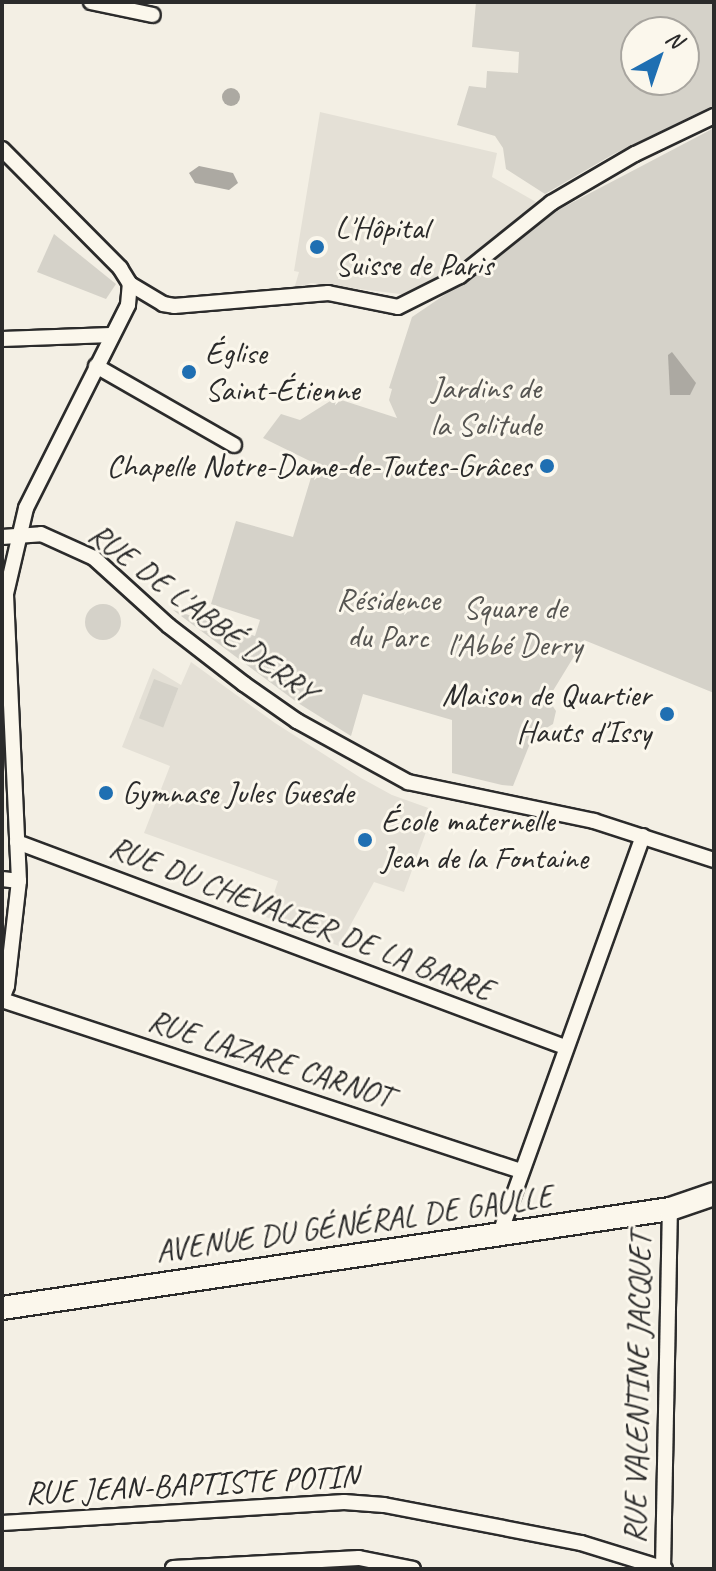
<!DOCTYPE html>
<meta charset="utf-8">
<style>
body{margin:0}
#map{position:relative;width:716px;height:1571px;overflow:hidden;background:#f3efe4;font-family:Caveat,sans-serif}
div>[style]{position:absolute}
.built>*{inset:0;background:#e4e0d6}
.green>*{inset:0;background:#d5d2c9;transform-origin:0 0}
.round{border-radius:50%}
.water>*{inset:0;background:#aca9a2}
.roads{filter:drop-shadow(2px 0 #2b2b2b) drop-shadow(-2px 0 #2b2b2b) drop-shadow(0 2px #2b2b2b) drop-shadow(0 -2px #2b2b2b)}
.street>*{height:14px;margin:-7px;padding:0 7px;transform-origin:7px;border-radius:7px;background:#fbf7ec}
.secondary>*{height:22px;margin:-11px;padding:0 11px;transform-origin:11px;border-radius:11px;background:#fbf7ec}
.dots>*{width:22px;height:22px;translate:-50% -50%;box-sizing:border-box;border:4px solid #fbf7ec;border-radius:50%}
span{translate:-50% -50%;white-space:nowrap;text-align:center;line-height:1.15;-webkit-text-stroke:6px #fbf7ec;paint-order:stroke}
.poi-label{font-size:32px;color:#2b2b2b}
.left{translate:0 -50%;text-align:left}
.right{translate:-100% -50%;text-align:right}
.park-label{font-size:32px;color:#565552}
.street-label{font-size:32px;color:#2b2b2b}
.frame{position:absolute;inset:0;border:4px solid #2b2b2b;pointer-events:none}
.north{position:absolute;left:620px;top:16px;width:80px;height:80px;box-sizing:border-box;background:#fbf7ec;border:2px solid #a8a59f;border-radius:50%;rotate:40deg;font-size:22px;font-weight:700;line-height:32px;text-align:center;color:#2b2b2b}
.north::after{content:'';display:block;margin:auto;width:28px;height:36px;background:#1f6fb2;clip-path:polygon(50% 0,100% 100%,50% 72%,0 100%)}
</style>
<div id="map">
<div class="built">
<div style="clip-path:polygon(320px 112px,497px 153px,492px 177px,536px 202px,471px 257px,408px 295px,311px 283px,294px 289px,299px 272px,294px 271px)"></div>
<div style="clip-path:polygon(191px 662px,275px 723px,361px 778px,392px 795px,434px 810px,404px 892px,374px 882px,339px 946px,266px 917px,278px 881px,144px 833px,170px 766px,122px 747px,153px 668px,181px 685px)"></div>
</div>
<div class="green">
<div style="clip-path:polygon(evenodd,476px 2px,714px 2px,714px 105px,612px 155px,545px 194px,506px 169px,503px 148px,495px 136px,457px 125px,469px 86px,486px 88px,487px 71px,518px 73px,519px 52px,472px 47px,476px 2px,636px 32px,684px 32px,684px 80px,636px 80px,636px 32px)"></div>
<div style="clip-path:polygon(714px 128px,714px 693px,584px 640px,548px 699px,556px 711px,553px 724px,533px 736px,513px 786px,502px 785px,452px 773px,452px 720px,363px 694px,351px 736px,298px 703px,173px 610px,255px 636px,260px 620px,211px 604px,236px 521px,293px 537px,313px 471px,321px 473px,322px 467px,263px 438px,281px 414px,300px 420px,335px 398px,397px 418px,389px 400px,392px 389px,389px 388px,412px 317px,493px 262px,558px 210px)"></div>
<div style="clip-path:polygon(54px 234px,116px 284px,106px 299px,37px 272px)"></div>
<div class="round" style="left:85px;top:604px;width:36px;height:36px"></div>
<div style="left:154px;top:679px;width:26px;height:42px;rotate:21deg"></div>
</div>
<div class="water">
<div class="round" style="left:222px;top:88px;width:18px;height:18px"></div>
<div style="clip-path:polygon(199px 166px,233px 173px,238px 183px,229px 190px,195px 183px,189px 173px)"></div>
<div style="clip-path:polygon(672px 352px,696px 383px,690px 395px,670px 395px,668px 355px)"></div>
</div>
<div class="roads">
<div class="street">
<div style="left:91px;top:2px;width:63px;rotate:11.8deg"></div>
<div style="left:2px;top:149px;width:168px;rotate:45.2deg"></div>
<div style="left:120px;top:268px;width:19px;rotate:58deg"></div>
<div style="left:130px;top:284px;width:39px;rotate:31deg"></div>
<div style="left:163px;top:304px;width:11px;rotate:10deg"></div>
<div style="left:174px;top:306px;width:155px;rotate:-4.8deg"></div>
<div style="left:328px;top:293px;width:71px;rotate:11.3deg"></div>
<div style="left:398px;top:307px;width:69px;rotate:-26.6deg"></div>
<div style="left:460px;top:276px;width:117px;rotate:-38.7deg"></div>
<div style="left:551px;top:203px;width:97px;rotate:-30.3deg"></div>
<div style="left:635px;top:154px;width:88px;rotate:-25.7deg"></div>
<div style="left:2px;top:339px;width:109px;rotate:-2.1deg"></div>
<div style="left:96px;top:366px;width:159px;rotate:29.8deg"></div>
<div style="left:2px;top:537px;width:39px;rotate:-4deg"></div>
<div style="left:41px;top:534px;width:58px;rotate:24.4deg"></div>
<div style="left:94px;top:558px;width:101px;rotate:42.2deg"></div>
<div style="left:169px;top:626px;width:95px;rotate:37.7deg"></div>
<div style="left:244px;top:684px;width:65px;rotate:34.9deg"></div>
<div style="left:297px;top:721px;width:127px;rotate:28.8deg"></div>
<div style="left:408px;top:782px;width:190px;rotate:11.8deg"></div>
<div style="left:594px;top:821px;width:126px;rotate:18deg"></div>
<div style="left:17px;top:842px;width:585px;rotate:20.51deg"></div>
<div style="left:2px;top:879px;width:17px;rotate:7deg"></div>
<div style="left:2px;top:999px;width:14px;rotate:-69deg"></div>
<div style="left:7px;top:986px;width:106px;rotate:-83.5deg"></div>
<div style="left:19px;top:881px;width:287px;rotate:-92.6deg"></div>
<div style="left:6px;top:594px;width:88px;rotate:-76.9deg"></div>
<div style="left:26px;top:508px;width:227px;rotate:-63.3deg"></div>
<div style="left:128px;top:305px;width:21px;rotate:-85deg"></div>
<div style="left:2px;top:1000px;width:546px;rotate:18.24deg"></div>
<div style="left:499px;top:1236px;width:425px;rotate:-70.2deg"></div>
<div style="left:2px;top:1523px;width:343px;rotate:-3.5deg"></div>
<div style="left:344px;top:1502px;width:40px;rotate:4.3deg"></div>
<div style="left:384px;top:1505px;width:201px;rotate:10.9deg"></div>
<div style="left:581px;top:1543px;width:88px;rotate:17.2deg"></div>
<div style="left:173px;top:1568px;width:186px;rotate:-3.1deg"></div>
<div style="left:359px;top:1558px;width:55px;rotate:11.5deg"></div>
<div style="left:663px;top:1569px;width:360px;rotate:-88.9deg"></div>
</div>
<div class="secondary">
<div style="left:2px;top:1308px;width:675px;rotate:-8.43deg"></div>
<div style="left:670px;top:1209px;width:46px;rotate:-18.8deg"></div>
</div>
</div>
<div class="dots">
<div style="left:317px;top:247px;background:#1f6fb2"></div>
<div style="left:189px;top:372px;background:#1f6fb2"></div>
<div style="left:547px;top:466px;background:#1f6fb2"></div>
<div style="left:667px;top:714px;background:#1f6fb2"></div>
<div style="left:106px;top:793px;background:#1f6fb2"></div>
<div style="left:365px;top:840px;background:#1f6fb2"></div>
</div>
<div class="poi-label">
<span class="left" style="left:335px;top:247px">L'Hôpital<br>Suisse de Paris</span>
<span class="left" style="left:205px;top:372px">Église<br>Saint-Étienne</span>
<span class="right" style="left:531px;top:466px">Chapelle Notre-Dame-de-Toutes-Grâces</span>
<span class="right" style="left:651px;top:714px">Maison de Quartier<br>Hauts d'Issy</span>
<span class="left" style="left:122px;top:793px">Gymnase Jules Guesde</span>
<span class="left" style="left:381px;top:840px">École maternelle<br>Jean de la Fontaine</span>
</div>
<div class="park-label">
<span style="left:486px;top:407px">Jardins de<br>la Solitude</span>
<span style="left:388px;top:619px">Résidence<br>du Parc</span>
<span style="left:515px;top:627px">Square de<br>l'Abbé Derry</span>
</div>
<div class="street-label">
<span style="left:202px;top:613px;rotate:37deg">RUE DE L'ABBÉ DERRY</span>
<span style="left:301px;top:919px;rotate:21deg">RUE DU CHEVALIER DE LA BARRE</span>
<span style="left:270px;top:1059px;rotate:18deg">RUE LAZARE CARNOT</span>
<span style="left:354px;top:1224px;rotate:-8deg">AVENUE DU GÉNÉRAL DE GAULLE</span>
<span style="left:638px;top:1388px;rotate:-89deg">RUE VALENTINE JACQUET</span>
<span style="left:192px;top:1485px;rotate:-3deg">RUE JEAN-BAPTISTE POTIN</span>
</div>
<div class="frame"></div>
<div class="north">N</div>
</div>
